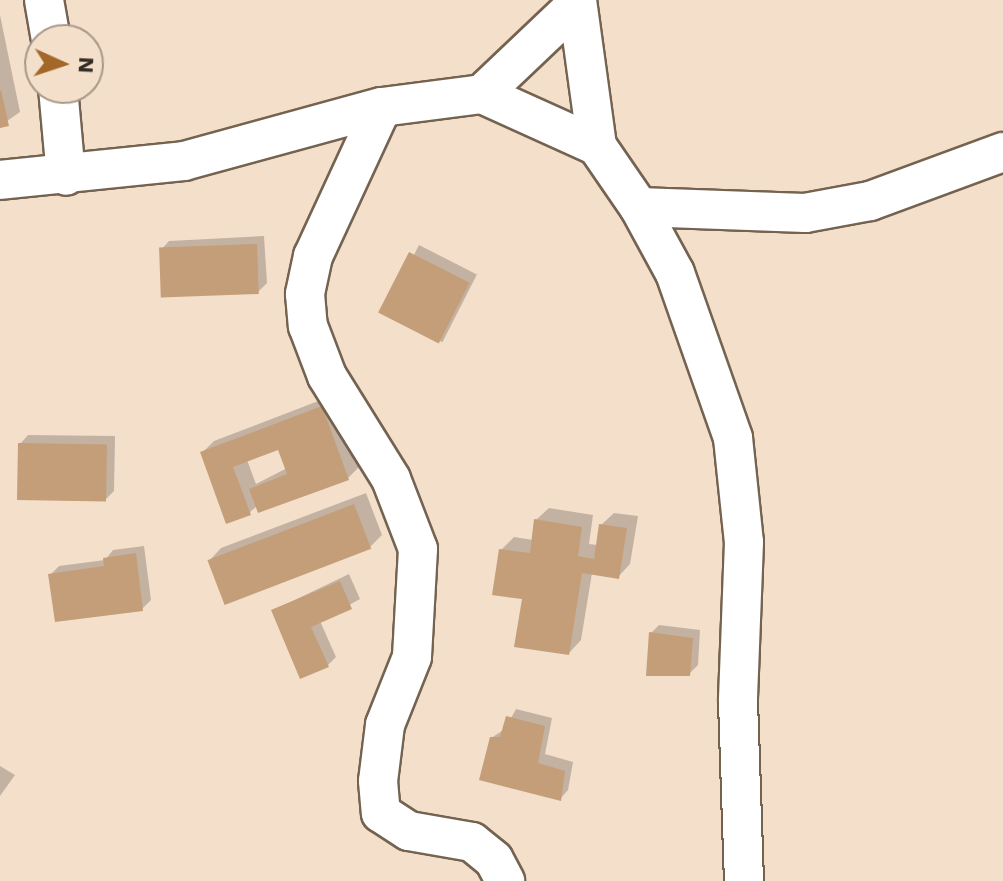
<!DOCTYPE html>
<style>
body{margin:0}
#map{position:relative;width:1003px;height:881px;overflow:hidden;background:#f4dfcb;font-family:"Work Sans",sans-serif}
div>[style]{position:absolute}
.shadow>*{inset:0;background:#0003;transform-origin:0 0}
.building>*{inset:0;background:#c39e78;transform-origin:0 0}
.roads{filter:drop-shadow(2px 0 #746351) drop-shadow(-2px 0 #746351) drop-shadow(0 2px #746351) drop-shadow(0 -2px #746351)}
.minor>*{height:38px;margin:-19px;padding:0 19px;transform-origin:19px;border-radius:19px;background:#fff}
span{translate:-50% -50%;white-space:nowrap;text-align:center;line-height:1.15;-webkit-text-stroke:8px #f4dfcb;paint-order:stroke}
.north{position:absolute;left:24px;top:24px;width:80px;height:80px;box-sizing:border-box;background:#f4dfcb;border:2px solid #a79889;border-radius:50%;rotate:93deg;font-size:22px;font-weight:700;line-height:32px;text-align:center;color:#342d25}
.north::after{content:'';display:block;margin:auto;width:28px;height:36px;background:#a36829;clip-path:polygon(50% 0,100% 100%,50% 72%,0 100%)}
</style>
<div id="map">
<div class="shadow">
<div style="clip-path:polygon(0 15px,20px 112px,0 126px)"></div>
<div style="clip-path:polygon(264px 236px,267px 283px,258px 292px,161px 250px,169px 241px)"></div>
<div style="left:419px;top:245px;width:65px;height:76px;rotate:27deg"></div>
<div style="clip-path:polygon(evenodd,334px 395px,360px 466px,348px 478px,257px 506px,249px 513px,202px 453px,214px 441px,334px 395px,280px 447px,287px 468px,256px 484px,247px 460px,280px 447px)"></div>
<div style="clip-path:polygon(28px 435px,115px 436px,114px 491px,106px 499px,20px 444px)"></div>
<div style="clip-path:polygon(366px 493px,382px 535px,370px 547px,209px 561px,221px 548px)"></div>
<div style="clip-path:polygon(549px 508px,593px 515px,589px 544px,598px 545px,601px 525px,614px 513px,638px 516px,630px 564px,618px 577px,592px 573px,581px 640px,569px 653px,524px 598px,501px 550px,514px 537px,533px 540px,536px 520px)"></div>
<div style="clip-path:polygon(144px 546px,151px 600px,142px 609px,50px 575px,59px 566px,105px 560px,113px 550px)"></div>
<div style="clip-path:polygon(349px 574px,360px 599px,320px 621px,336px 657px,327px 666px,274px 610px)"></div>
<div style="clip-path:polygon(659px 625px,700px 630px,698px 665px,689px 674px,651px 633px)"></div>
<div style="clip-path:polygon(516px 709px,552px 718px,545px 754px,573px 762px,568px 790px,560px 799px,491px 738px,505px 729px)"></div>
<div style="clip-path:polygon(0 766px,15px 775px,0 796px)"></div>
</div>
<div class="building">
<div style="clip-path:polygon(1px 90px,9px 126px,0 128px,0 91px)"></div>
<div style="left:257px;top:244px;width:50px;height:98px;rotate:88deg"></div>
<div style="left:409px;top:252px;width:68px;height:68px;rotate:27deg"></div>
<div style="clip-path:polygon(322px 406px,349px 480px,258px 513px,249px 489px,287px 474px,278px 450px,233px 467px,251px 515px,226px 524px,200px 452px)"></div>
<div style="left:18px;top:443px;width:89px;height:57px;rotate:1deg"></div>
<div style="left:354px;top:504px;width:48px;height:157px;rotate:69deg"></div>
<div style="clip-path:polygon(534px 519px,582px 527px,578px 556px,594px 559px,599px 524px,627px 528px,619px 579px,582px 573px,569px 655px,514px 647px,522px 599px,492px 595px,499px 549px,530px 553px)"></div>
<div style="clip-path:polygon(136px 553px,143px 611px,55px 622px,48px 574px,104px 566px,103px 558px)"></div>
<div style="clip-path:polygon(340px 581px,352px 609px,311px 627px,329px 667px,300px 679px,271px 610px)"></div>
<div style="clip-path:polygon(649px 632px,693px 638px,690px 676px,646px 676px)"></div>
<div style="clip-path:polygon(506px 716px,545px 726px,538px 763px,565px 771px,561px 801px,479px 780px,490px 737px,500px 737px)"></div>
</div>
<div class="roads">
<div class="minor">
<div style="left:44px;top:0;width:41px;rotate:80.1deg"></div>
<div style="left:577px;top:0;width:147px;rotate:82.2deg"></div>
<div style="left:58px;top:88px;width:88px;rotate:84.8deg"></div>
<div style="left:482px;top:94px;width:131px;rotate:-43.5deg"></div>
<div style="left:382px;top:107px;width:164px;rotate:114.8deg"></div>
<div style="left:313px;top:256px;width:39px;rotate:102deg"></div>
<div style="left:305px;top:294px;width:32px;rotate:85deg"></div>
<div style="left:308px;top:326px;width:53px;rotate:69.2deg"></div>
<div style="left:327px;top:376px;width:121px;rotate:58.1deg"></div>
<div style="left:391px;top:479px;width:75px;rotate:68.9deg"></div>
<div style="left:418px;top:549px;width:108px;rotate:93.2deg"></div>
<div style="left:412px;top:657px;width:73px;rotate:111.7deg"></div>
<div style="left:385px;top:725px;width:56px;rotate:97.1deg"></div>
<div style="left:378px;top:781px;width:32px;rotate:85deg"></div>
<div style="left:381px;top:813px;width:33px;rotate:33deg"></div>
<div style="left:409px;top:831px;width:64px;rotate:9.9deg"></div>
<div style="left:472px;top:842px;width:28px;rotate:39deg"></div>
<div style="left:494px;top:860px;width:24px;rotate:62deg"></div>
<div style="left:0;top:180px;width:185px;rotate:-5.9deg"></div>
<div style="left:184px;top:161px;width:205px;rotate:-15.3deg"></div>
<div style="left:382px;top:107px;width:101px;rotate:-7.4deg"></div>
<div style="left:482px;top:94px;width:126px;rotate:24.3deg"></div>
<div style="left:597px;top:146px;width:74px;rotate:55.5deg"></div>
<div style="left:639px;top:207px;width:75px;rotate:61.4deg"></div>
<div style="left:675px;top:273px;width:175px;rotate:70.6deg"></div>
<div style="left:733px;top:438px;width:105px;rotate:84deg"></div>
<div style="left:744px;top:542px;width:159px;rotate:92.2deg"></div>
<div style="left:738px;top:701px;width:180px;rotate:88.1deg"></div>
<div style="left:639px;top:207px;width:166px;rotate:2.1deg"></div>
<div style="left:805px;top:213px;width:66px;rotate:-10.5deg"></div>
<div style="left:870px;top:201px;width:142px;rotate:-20.2deg"></div>
</div>
</div>
<div class="north">N</div>
</div>
